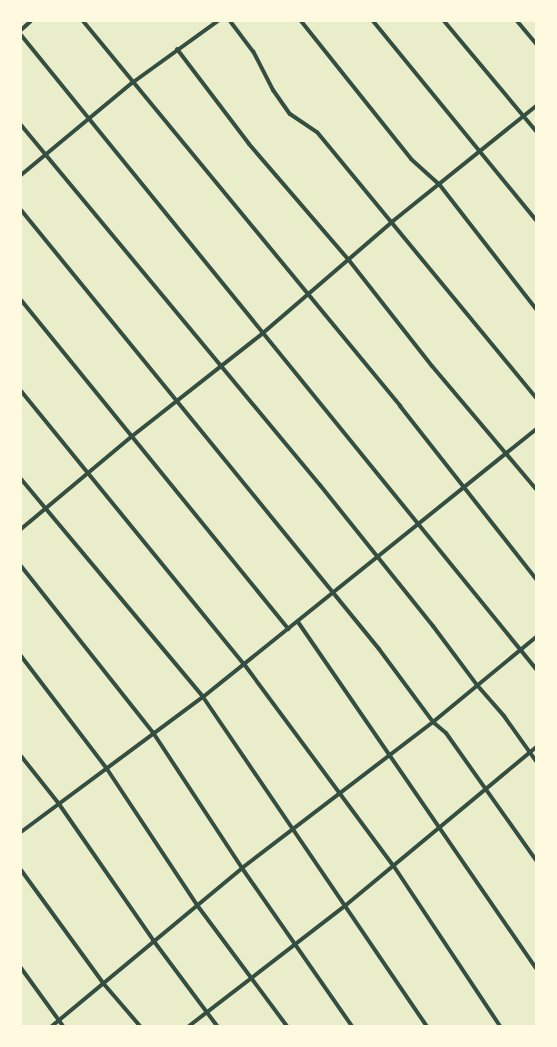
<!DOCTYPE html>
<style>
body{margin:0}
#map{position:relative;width:557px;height:1047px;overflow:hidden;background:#e9edc9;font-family:"IBM Plex Sans",sans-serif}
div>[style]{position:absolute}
.minor>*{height:4px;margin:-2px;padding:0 2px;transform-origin:2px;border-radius:2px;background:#344e41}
span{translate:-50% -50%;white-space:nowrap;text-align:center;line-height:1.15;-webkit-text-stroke:5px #fefae0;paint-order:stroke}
.frame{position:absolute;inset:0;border:22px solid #fefae0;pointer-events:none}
</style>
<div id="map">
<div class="minor">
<div style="left:83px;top:21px;width:499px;rotate:50.5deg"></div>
<div style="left:400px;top:406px;width:220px;rotate:51.8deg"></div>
<div style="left:230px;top:21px;width:38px;rotate:53deg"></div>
<div style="left:253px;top:51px;width:44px;rotate:62.9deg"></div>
<div style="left:273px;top:90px;width:29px;rotate:55deg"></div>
<div style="left:290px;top:114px;width:32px;rotate:34deg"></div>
<div style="left:317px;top:132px;width:345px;rotate:50.5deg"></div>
<div style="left:301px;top:21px;width:176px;rotate:51.4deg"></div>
<div style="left:411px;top:159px;width:38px;rotate:42deg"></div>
<div style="left:439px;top:184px;width:158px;rotate:52.2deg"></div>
<div style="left:373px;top:21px;width:257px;rotate:50.7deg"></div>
<div style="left:444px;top:21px;width:143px;rotate:50.1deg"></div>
<div style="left:517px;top:21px;width:30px;rotate:50deg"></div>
<div style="left:21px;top:30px;width:13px;rotate:-42deg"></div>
<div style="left:21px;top:35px;width:817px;rotate:50.91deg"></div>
<div style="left:177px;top:49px;width:119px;rotate:52.8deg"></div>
<div style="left:249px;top:144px;width:152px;rotate:49.3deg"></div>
<div style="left:348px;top:259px;width:136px;rotate:51.9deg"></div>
<div style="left:432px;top:366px;width:161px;rotate:49.8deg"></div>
<div style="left:21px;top:125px;width:468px;rotate:50.3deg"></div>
<div style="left:320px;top:485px;width:181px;rotate:51.3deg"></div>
<div style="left:433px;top:626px;width:74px;rotate:53.3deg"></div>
<div style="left:477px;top:685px;width:41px;rotate:48.9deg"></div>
<div style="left:504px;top:716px;width:55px;rotate:54.6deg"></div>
<div style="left:21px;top:175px;width:144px;rotate:-39.7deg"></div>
<div style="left:132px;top:83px;width:106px;rotate:-35.8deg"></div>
<div style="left:21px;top:210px;width:566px;rotate:50.8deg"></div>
<div style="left:379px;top:649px;width:91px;rotate:53.5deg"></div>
<div style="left:433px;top:722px;width:17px;rotate:40deg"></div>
<div style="left:446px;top:733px;width:156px;rotate:54.7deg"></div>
<div style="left:21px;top:300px;width:424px;rotate:50.9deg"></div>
<div style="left:21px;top:391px;width:353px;rotate:50.8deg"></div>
<div style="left:244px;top:664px;width:250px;rotate:53.5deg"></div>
<div style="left:393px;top:865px;width:193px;rotate:56.4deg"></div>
<div style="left:21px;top:479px;width:284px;rotate:50.1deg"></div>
<div style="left:203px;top:697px;width:398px;rotate:55.8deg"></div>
<div style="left:21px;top:529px;width:143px;rotate:-39.9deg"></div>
<div style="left:131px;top:437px;width:168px;rotate:-38.2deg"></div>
<div style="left:263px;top:333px;width:172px;rotate:-40.7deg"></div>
<div style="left:393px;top:221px;width:184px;rotate:-38.8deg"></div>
<div style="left:21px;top:566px;width:214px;rotate:51.6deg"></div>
<div style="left:154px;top:734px;width:160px;rotate:56.7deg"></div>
<div style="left:242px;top:868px;width:193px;rotate:55.2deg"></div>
<div style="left:298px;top:622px;width:420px;rotate:55.5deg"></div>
<div style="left:21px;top:656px;width:142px;rotate:52.7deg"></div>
<div style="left:107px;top:769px;width:163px;rotate:56.5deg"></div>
<div style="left:197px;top:905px;width:151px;rotate:53.4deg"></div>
<div style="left:21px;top:756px;width:61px;rotate:51.6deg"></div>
<div style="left:59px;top:804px;width:165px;rotate:55.3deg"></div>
<div style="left:153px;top:940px;width:107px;rotate:53.3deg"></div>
<div style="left:21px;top:832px;width:227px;rotate:-36.6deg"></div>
<div style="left:203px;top:697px;width:427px;rotate:-38.8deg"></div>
<div style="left:21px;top:870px;width:140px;rotate:54deg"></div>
<div style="left:103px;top:983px;width:57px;rotate:49.3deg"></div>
<div style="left:21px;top:968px;width:72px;rotate:54.1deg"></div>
<div style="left:52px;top:1026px;width:247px;rotate:-39.7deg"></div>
<div style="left:242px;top:868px;width:240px;rotate:-37.4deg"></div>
<div style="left:433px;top:722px;width:134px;rotate:-39.5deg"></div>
<div style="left:189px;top:1026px;width:198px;rotate:-37.6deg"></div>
<div style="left:346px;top:905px;width:247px;rotate:-39.7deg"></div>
</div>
<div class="frame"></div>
</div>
